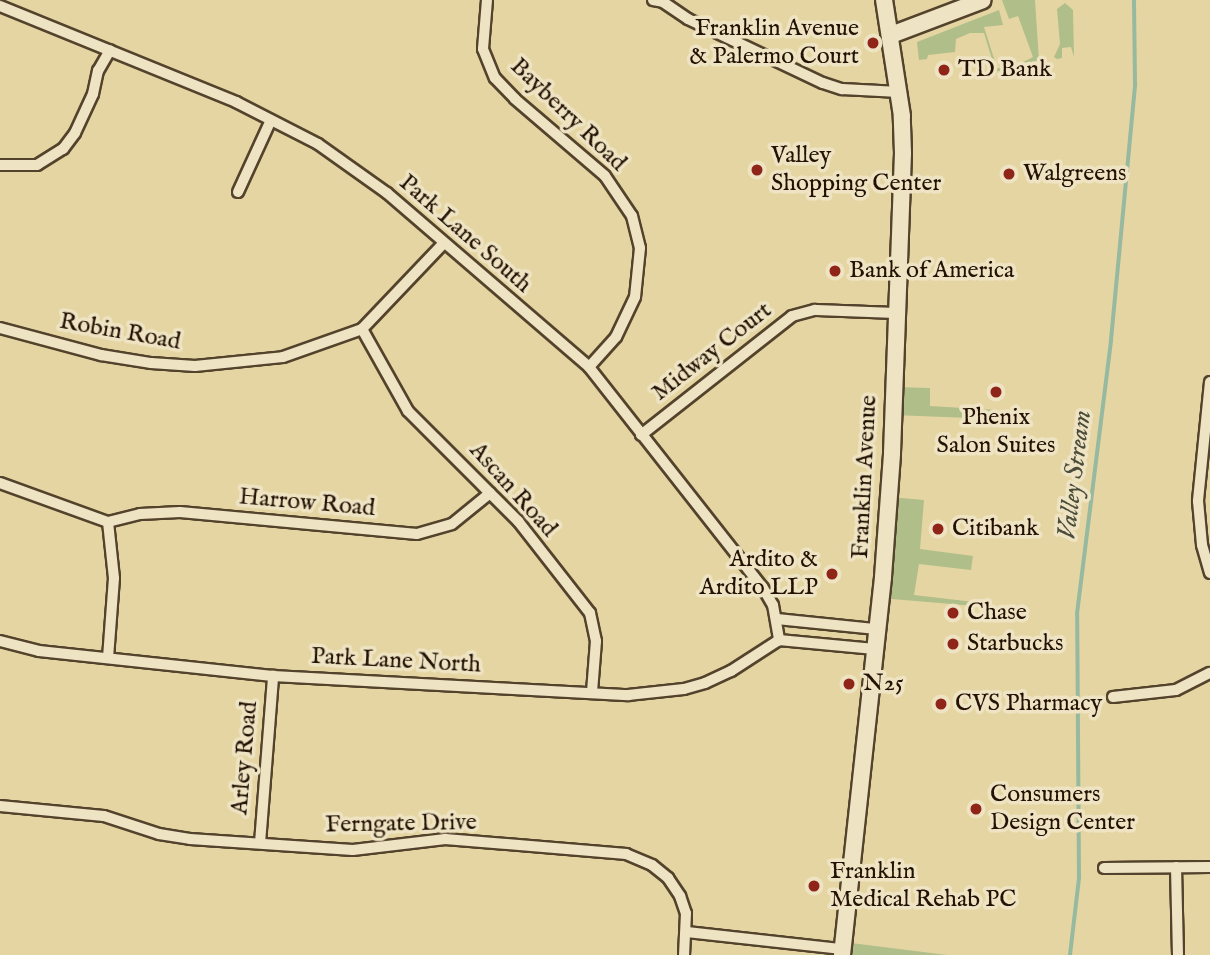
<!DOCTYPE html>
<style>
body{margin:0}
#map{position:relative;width:1210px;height:955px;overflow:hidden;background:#e5d5a2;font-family:"IM FELL English",serif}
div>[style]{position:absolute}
.green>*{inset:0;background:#b0be89}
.stream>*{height:3.5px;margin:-1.75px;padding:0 1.75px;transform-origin:1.75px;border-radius:1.75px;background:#97b9a0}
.roads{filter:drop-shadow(2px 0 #54432c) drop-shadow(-2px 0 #54432c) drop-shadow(0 2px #54432c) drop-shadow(0 -2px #54432c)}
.minor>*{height:10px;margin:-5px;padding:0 5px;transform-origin:5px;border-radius:5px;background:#eee4c3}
.secondary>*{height:16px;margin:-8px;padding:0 8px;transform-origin:8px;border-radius:8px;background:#eee4c3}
.dots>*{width:19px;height:19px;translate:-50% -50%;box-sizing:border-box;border:4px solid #eee4c3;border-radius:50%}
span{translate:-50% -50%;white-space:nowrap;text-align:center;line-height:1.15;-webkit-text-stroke:7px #eee4c3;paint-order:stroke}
.poi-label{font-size:24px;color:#231204}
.right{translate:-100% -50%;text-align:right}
.left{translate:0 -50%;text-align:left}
.street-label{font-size:24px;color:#231204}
.water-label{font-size:26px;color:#4c4c3b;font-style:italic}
</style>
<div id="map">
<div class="green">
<div style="clip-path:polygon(1002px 0,1035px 0,1039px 61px,1021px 63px,1033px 57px,1018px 16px,1009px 19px)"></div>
<div style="clip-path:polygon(1065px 3px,1073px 10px,1074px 57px,1071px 47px,1062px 48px,1062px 58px,1057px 59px,1054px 57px,1060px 44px,1057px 9px)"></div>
<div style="clip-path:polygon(999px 10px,1003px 25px,984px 27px,997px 68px,1007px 69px,985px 74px,985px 71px,995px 69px,984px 33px,970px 33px,956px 39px,955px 52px,928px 55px,927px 59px,919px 60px,917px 42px)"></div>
<div style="clip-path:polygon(893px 387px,930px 388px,930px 406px,996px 410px,996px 419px,893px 415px)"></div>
<div style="clip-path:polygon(890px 497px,924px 500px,920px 549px,973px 556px,971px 570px,919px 564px,914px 595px,974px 602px,975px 606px,880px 598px)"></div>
<div style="clip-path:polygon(843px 942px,947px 955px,841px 955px)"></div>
</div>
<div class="stream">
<div style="left:1070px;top:955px;width:78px;rotate:-83.3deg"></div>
<div style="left:1079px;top:878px;width:264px;rotate:-90.4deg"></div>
<div style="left:1077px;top:614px;width:276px;rotate:-82.9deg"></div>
<div style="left:1111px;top:340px;width:257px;rotate:-84.6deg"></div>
<div style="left:1135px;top:84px;width:84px;rotate:-90.7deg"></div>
</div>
<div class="roads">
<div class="minor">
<div style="left:487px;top:0;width:49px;rotate:94.7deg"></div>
<div style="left:483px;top:49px;width:31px;rotate:68deg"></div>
<div style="left:495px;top:78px;width:29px;rotate:46deg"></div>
<div style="left:515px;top:99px;width:118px;rotate:40.5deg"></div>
<div style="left:605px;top:176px;width:48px;rotate:56deg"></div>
<div style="left:632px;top:216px;width:33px;rotate:76deg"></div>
<div style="left:640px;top:248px;width:49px;rotate:95.8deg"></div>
<div style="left:635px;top:297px;width:44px;rotate:115.4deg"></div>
<div style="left:616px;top:337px;width:40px;rotate:132deg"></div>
<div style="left:653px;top:0;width:10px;rotate:11deg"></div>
<div style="left:663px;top:2px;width:30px;rotate:34deg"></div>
<div style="left:688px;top:19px;width:149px;rotate:25.4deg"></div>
<div style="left:823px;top:83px;width:20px;rotate:18deg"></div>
<div style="left:842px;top:89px;width:57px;rotate:3deg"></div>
<div style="left:0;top:6px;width:255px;rotate:22.1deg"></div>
<div style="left:236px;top:102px;width:92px;rotate:27.1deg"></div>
<div style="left:318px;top:144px;width:85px;rotate:35.4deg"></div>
<div style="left:387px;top:193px;width:267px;rotate:40.7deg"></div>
<div style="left:589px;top:367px;width:281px;rotate:51.8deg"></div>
<div style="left:763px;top:588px;width:20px;rotate:60deg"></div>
<div style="left:773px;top:605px;width:36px;rotate:80deg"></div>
<div style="left:0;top:165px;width:37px"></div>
<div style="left:37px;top:165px;width:31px;rotate:-32deg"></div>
<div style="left:63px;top:149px;width:20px;rotate:-53deg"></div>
<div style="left:75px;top:133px;width:43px;rotate:-65.2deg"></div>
<div style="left:93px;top:94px;width:24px;rotate:-78deg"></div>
<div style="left:98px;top:71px;width:24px;rotate:-60deg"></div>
<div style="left:238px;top:192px;width:77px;rotate:-65.4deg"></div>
<div style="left:0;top:328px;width:105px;rotate:15deg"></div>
<div style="left:101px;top:355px;width:51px;rotate:9.1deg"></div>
<div style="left:151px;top:363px;width:44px;rotate:3.9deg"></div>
<div style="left:195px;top:366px;width:88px;rotate:-5.8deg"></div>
<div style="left:283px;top:357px;width:84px;rotate:-19.5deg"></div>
<div style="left:362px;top:329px;width:117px;rotate:-46.4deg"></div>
<div style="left:362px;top:329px;width:94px;rotate:60.7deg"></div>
<div style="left:408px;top:411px;width:156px;rotate:45deg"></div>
<div style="left:518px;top:521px;width:117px;rotate:52deg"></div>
<div style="left:590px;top:613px;width:29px;rotate:78deg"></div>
<div style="left:596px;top:641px;width:51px;rotate:94.5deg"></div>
<div style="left:1210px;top:382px;width:120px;rotate:95.8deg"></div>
<div style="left:1198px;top:501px;width:44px;rotate:84.8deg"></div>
<div style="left:1202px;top:545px;width:29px;rotate:74deg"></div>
<div style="left:641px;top:435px;width:192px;rotate:-38.2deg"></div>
<div style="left:792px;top:316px;width:24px;rotate:-15deg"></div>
<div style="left:815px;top:310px;width:82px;rotate:2.1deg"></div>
<div style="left:0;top:483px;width:115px;rotate:19.9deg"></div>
<div style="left:108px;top:522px;width:33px;rotate:-14deg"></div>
<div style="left:140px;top:514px;width:40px;rotate:-2.9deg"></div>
<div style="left:180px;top:512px;width:238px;rotate:5.3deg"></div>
<div style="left:417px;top:534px;width:36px;rotate:-16deg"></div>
<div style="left:452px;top:524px;width:49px;rotate:-39.2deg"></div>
<div style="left:108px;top:522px;width:56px;rotate:83.9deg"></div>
<div style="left:114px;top:578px;width:80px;rotate:94.3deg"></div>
<div style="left:777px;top:619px;width:100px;rotate:5.8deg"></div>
<div style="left:779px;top:640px;width:96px;rotate:5.4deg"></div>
<div style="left:0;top:641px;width:40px;rotate:14.4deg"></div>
<div style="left:39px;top:651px;width:235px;rotate:6.1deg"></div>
<div style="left:273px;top:676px;width:356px;rotate:3.1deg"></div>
<div style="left:628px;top:695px;width:56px;rotate:-6.1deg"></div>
<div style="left:684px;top:689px;width:22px;rotate:-16deg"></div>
<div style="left:705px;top:683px;width:29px;rotate:-25deg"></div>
<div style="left:731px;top:671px;width:57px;rotate:-32.9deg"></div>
<div style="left:1113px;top:697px;width:63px;rotate:-6.3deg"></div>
<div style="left:1176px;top:690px;width:38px;rotate:-27deg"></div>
<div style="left:0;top:806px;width:104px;rotate:5.5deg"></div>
<div style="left:104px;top:816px;width:58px;rotate:18.1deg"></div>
<div style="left:159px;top:834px;width:31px;rotate:9deg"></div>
<div style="left:190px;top:839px;width:163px;rotate:3.9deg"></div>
<div style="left:353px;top:850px;width:93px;rotate:-6.8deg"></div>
<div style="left:445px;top:839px;width:182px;rotate:4.7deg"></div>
<div style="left:626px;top:854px;width:28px;rotate:23deg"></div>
<div style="left:652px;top:865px;width:21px;rotate:39deg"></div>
<div style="left:668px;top:878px;width:22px;rotate:56deg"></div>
<div style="left:680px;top:896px;width:18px;rotate:71deg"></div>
<div style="left:686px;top:913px;width:42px;rotate:92.7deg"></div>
<div style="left:260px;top:843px;width:168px;rotate:-85.5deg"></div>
<div style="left:1176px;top:867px;width:88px;rotate:88.7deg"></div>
<div style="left:1104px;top:868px;width:106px;rotate:-0.5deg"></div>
<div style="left:687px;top:932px;width:156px;rotate:6.3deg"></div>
</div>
<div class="secondary">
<div style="left:891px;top:35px;width:98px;rotate:-20.8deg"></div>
<div style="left:842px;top:955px;width:380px;rotate:-83.8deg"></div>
<div style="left:883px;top:577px;width:124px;rotate:-85.8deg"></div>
<div style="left:892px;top:453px;width:300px;rotate:-87.9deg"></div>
<div style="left:903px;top:153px;width:37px;rotate:-92deg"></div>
<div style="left:902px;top:116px;width:117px;rotate:-98.8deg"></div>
</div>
</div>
<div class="dots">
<div style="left:873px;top:43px;background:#8f2418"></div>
<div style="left:944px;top:70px;background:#8f2418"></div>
<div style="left:757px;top:170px;background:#8f2418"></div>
<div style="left:1009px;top:174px;background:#8f2418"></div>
<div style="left:835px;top:271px;background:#8f2418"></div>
<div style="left:996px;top:392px;background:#8f2418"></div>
<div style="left:938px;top:529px;background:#8f2418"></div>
<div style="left:832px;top:574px;background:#8f2418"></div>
<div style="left:953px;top:613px;background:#8f2418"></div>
<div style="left:953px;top:644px;background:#8f2418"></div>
<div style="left:849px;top:684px;background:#8f2418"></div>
<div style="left:941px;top:704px;background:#8f2418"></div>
<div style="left:976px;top:809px;background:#8f2418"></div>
<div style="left:814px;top:886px;background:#8f2418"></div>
</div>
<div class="poi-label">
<span class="right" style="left:859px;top:43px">Franklin Avenue<br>&amp; Palermo Court</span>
<span class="left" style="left:958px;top:70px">TD Bank</span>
<span class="left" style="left:771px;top:170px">Valley<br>Shopping Center</span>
<span class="left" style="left:1023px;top:174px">Walgreens</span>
<span class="left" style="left:849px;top:271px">Bank of America</span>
<span style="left:996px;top:432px">Phenix<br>Salon Suites</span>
<span class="left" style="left:952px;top:529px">Citibank</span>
<span class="right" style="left:818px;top:574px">Ardito &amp;<br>Ardito LLP</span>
<span class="left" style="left:967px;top:613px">Chase</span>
<span class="left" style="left:967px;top:644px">Starbucks</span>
<span class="left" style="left:863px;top:684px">N25</span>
<span class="left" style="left:955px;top:704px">CVS Pharmacy</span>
<span class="left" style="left:990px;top:809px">Consumers<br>Design Center</span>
<span class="left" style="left:830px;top:886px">Franklin<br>Medical Rehab PC</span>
</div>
<div class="street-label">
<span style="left:568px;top:115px;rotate:44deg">Bayberry Road</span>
<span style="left:465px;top:234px;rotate:41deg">Park Lane South</span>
<span style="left:120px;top:332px;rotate:10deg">Robin Road</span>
<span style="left:712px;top:352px;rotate:-38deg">Midway Court</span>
<span style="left:865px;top:477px;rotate:-87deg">Franklin Avenue</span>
<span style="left:513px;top:490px;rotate:48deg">Ascan Road</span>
<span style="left:307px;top:503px;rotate:5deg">Harrow Road</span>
<span style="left:396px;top:661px;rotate:3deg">Park Lane North</span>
<span style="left:245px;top:758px;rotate:-85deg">Arley Road</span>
<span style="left:401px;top:824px;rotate:-1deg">Ferngate Drive</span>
</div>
<div class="water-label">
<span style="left:1075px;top:475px;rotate:-83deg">Valley Stream</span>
</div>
</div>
